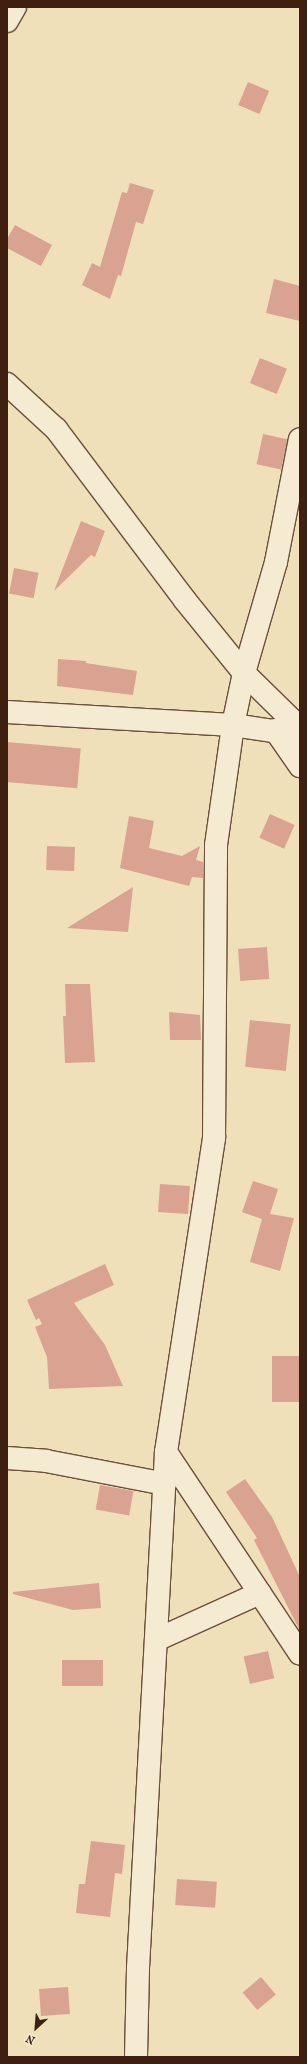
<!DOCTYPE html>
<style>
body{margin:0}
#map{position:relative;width:307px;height:2064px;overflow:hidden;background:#efe0ba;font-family:"IM FELL French Canon",serif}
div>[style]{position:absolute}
.building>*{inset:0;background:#daa290;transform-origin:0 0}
.roads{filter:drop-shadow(1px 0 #6b4f3a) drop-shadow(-1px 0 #6b4f3a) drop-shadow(0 1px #6b4f3a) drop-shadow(0 -1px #6b4f3a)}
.minor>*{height:22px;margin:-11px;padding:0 11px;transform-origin:11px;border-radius:11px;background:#f5ebd2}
span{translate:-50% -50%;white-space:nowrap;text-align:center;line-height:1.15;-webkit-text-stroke:3px #f5ebd2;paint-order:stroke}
.frame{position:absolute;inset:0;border:8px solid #3f1f0f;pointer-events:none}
.north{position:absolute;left:16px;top:2008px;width:40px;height:40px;-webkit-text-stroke:3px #f5ebd2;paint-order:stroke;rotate:206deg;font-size:11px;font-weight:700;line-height:16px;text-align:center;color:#3f1f0f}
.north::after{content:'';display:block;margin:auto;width:14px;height:18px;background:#3f1f0f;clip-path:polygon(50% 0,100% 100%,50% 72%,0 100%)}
</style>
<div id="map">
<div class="building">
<div style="left:248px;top:82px;width:23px;height:25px;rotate:23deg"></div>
<div style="clip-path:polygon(130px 183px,154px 190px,143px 224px,136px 222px,121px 276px,115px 274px,118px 275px,110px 299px,82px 285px,92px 263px,100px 267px,122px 192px,127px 193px)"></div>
<div style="clip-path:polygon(15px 225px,52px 245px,41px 266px,7px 248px,7px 239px)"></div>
<div style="clip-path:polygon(274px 279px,300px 286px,300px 321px,266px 313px)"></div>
<div style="left:260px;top:358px;width:29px;height:27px;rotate:22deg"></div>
<div style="left:263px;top:434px;width:25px;height:31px;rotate:12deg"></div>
<div style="clip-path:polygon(81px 521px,105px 531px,95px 557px,91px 555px,54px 591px)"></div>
<div style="left:14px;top:568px;width:25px;height:26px;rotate:11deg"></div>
<div style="clip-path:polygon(58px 659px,86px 661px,86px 663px,137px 671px,133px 695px,57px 686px)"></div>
<div style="left:7px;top:742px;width:74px;height:40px;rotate:5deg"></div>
<div style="left:270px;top:814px;width:27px;height:26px;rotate:24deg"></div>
<div style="clip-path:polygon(129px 816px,154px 821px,149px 848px,182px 856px,200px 846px,196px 860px,203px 862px,203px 878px,192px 877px,189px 886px,120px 868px)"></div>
<div style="left:47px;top:846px;width:28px;height:24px;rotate:2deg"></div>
<div style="clip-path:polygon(133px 887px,128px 932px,67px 928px)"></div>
<div style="left:267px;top:947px;width:32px;height:29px;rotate:86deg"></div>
<div style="clip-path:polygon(65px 984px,90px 984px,95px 1062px,65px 1063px,63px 1016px,66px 1016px)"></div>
<div style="clip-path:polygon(169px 1012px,200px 1015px,201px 1040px,170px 1040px)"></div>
<div style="left:250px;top:1020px;width:41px;height:47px;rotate:6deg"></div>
<div style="clip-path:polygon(253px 1181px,278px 1189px,270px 1214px,294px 1218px,280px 1271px,250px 1262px,262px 1219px,242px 1212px)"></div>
<div style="left:160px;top:1184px;width:30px;height:28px;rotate:4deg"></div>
<div style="clip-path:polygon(105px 1264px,114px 1285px,74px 1303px,105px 1345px,123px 1386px,49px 1389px,47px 1357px,35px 1327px,42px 1324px,39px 1318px,36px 1320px,27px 1300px)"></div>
<div style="left:272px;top:1356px;width:28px;height:46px"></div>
<div style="clip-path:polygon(245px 1479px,272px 1517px,300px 1577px,300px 1631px,254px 1540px,257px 1538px,226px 1492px)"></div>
<div style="left:100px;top:1485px;width:34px;height:25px;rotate:10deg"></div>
<div style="clip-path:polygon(99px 1583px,101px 1608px,73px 1610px,13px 1594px,13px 1592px)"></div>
<div style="left:268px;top:1651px;width:28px;height:25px;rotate:77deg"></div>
<div style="left:103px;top:1660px;width:26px;height:41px;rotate:90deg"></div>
<div style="clip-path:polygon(91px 1841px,125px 1845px,122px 1874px,115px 1873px,110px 1917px,76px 1913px,79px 1884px,85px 1884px)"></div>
<div style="left:177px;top:1879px;width:40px;height:26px;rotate:4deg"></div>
<div style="left:261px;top:1977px;width:23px;height:24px;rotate:50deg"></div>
<div style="left:68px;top:1987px;width:27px;height:29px;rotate:86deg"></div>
</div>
<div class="roads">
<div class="minor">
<div style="left:7px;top:21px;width:16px;rotate:-60deg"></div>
<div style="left:7px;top:384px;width:67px;rotate:42.6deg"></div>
<div style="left:56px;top:429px;width:213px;rotate:53deg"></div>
<div style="left:184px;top:599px;width:95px;rotate:51deg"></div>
<div style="left:244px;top:673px;width:78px;rotate:44.5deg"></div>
<div style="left:7px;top:712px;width:226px;rotate:3.3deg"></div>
<div style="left:233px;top:725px;width:68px;rotate:8.5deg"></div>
<div style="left:275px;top:730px;width:44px;rotate:55.2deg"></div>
<div style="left:166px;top:1452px;width:242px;rotate:56.4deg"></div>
<div style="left:7px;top:1458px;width:39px;rotate:4deg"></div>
<div style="left:46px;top:1461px;width:121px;rotate:10.9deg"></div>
<div style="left:156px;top:1640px;width:114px;rotate:-24.3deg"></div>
<div style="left:136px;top:2057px;width:89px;rotate:-88.7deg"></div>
<div style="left:138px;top:1968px;width:517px;rotate:-86.89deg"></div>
<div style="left:166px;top:1452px;width:318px;rotate:-81.3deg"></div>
<div style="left:214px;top:1138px;width:293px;rotate:-89.6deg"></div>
<div style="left:216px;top:845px;width:121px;rotate:-81.9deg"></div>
<div style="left:233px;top:725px;width:53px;rotate:-78.1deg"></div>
<div style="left:244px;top:673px;width:116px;rotate:-73.9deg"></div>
<div style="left:276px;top:562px;width:125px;rotate:-79deg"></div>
</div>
</div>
<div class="frame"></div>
<div class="north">N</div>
</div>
